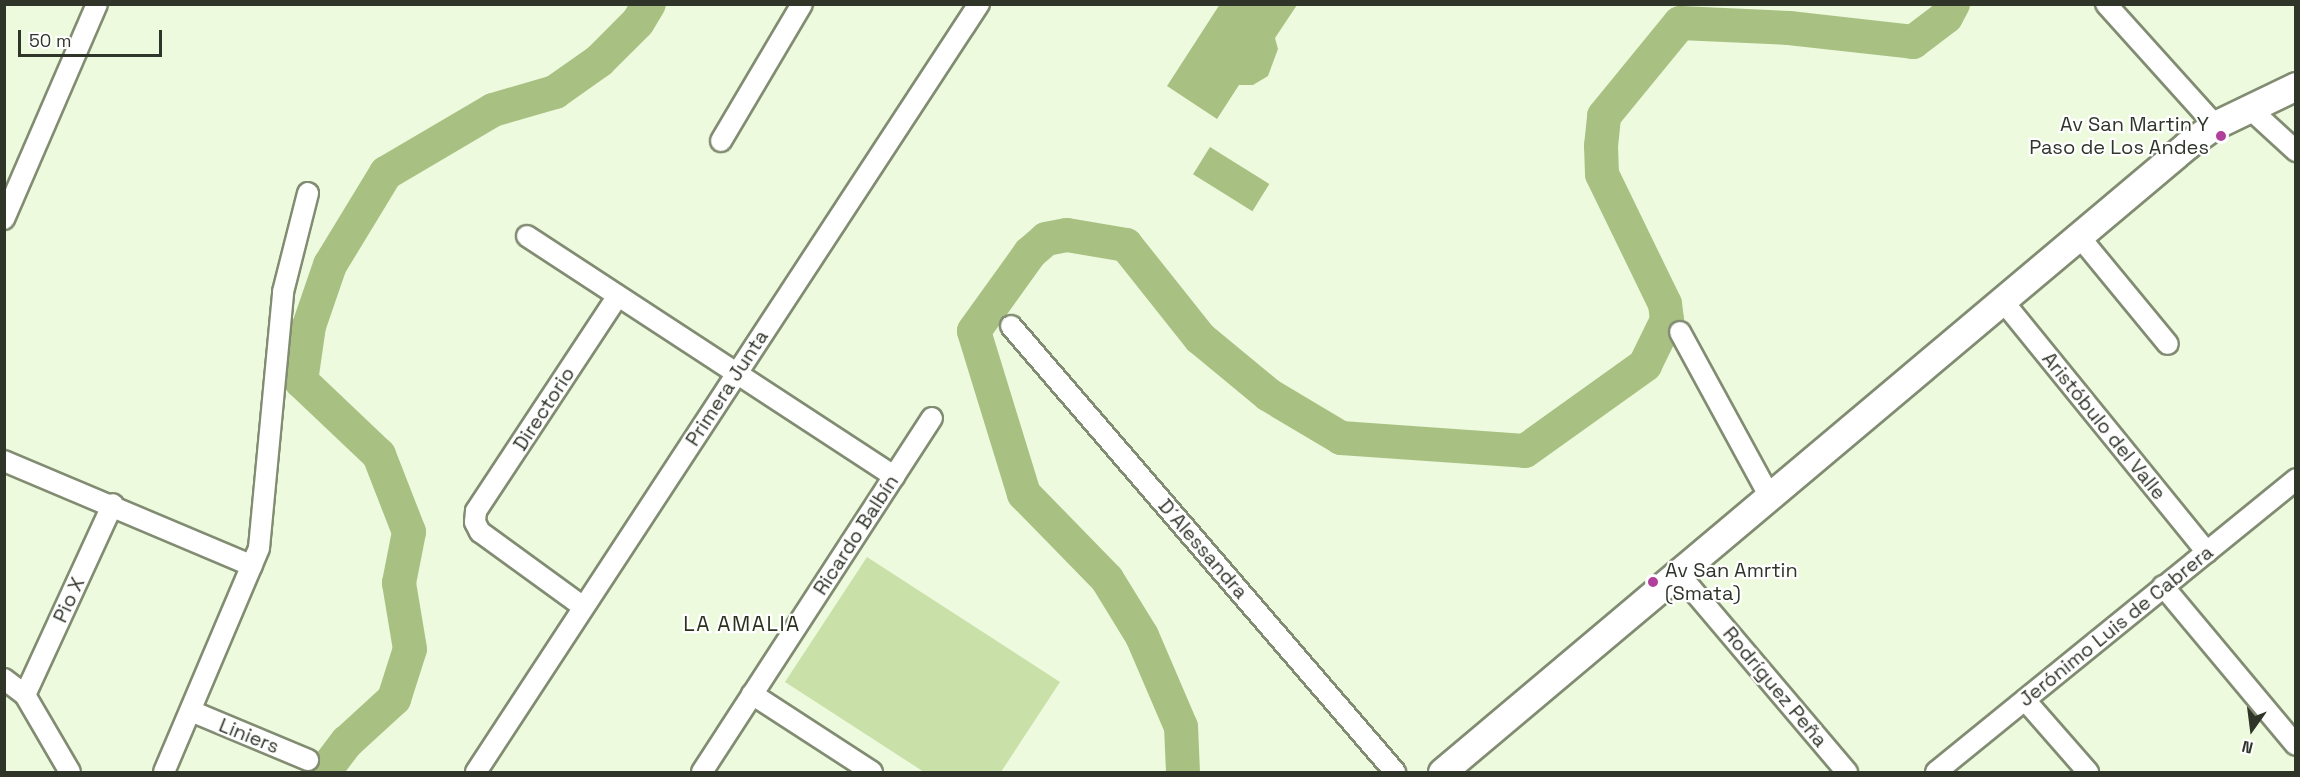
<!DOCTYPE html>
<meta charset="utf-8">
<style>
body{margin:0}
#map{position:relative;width:2300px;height:777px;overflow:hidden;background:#eefade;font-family:"Space Grotesk",sans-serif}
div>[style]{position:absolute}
.green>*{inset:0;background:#c9e0a9}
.water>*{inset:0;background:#a8c183;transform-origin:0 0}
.river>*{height:34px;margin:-17px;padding:0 17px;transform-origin:17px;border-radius:17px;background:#a8c183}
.roads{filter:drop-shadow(2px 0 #818c72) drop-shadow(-2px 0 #818c72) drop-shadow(0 2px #818c72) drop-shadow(0 -2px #818c72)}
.street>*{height:20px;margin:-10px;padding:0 10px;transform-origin:10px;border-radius:10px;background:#fff}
.secondary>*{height:27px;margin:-13.5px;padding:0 13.5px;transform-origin:13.5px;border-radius:13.5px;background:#fff}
.dots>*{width:16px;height:16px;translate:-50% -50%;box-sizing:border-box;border:3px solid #fff;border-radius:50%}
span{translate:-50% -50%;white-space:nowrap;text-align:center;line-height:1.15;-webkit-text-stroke:4.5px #fff;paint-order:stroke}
.poi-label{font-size:20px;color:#30352a}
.right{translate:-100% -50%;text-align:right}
.left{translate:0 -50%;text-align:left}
.street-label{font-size:20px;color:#30352a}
.neighbourhood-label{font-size:21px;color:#2a321d;letter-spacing:1.5px}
.frame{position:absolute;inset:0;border:6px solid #30352a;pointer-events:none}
.north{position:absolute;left:2222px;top:699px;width:60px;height:60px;-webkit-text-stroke:4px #fff;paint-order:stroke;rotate:194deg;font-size:16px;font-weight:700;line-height:24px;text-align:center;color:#30352a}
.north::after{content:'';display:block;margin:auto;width:21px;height:27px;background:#30352a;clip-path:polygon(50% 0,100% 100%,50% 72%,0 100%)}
.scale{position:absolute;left:18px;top:30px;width:144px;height:27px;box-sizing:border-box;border:3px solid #30352a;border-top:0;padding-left:8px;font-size:18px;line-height:21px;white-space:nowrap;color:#30352a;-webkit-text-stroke:4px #fff;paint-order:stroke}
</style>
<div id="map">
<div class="green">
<div style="clip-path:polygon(867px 557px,1060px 682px,1001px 772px,924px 772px,785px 682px)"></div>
</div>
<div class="water">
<div style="clip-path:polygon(1220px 4px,1297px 5px,1275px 38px,1278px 49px,1268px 76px,1253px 85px,1239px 85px,1217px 119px,1167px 86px)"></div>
<div style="left:1210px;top:147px;width:70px;height:32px;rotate:32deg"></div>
</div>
<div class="river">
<div style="left:324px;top:772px;width:38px;rotate:-53deg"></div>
<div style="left:347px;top:742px;width:64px;rotate:-42.5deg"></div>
<div style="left:394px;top:699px;width:52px;rotate:-72.3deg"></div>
<div style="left:410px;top:649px;width:67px;rotate:-99.5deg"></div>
<div style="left:399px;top:583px;width:52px;rotate:-78.9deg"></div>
<div style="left:409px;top:532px;width:83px;rotate:-111.3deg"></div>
<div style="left:379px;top:455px;width:108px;rotate:-136.5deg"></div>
<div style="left:301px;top:381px;width:56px;rotate:-81.7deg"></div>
<div style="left:309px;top:326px;width:65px;rotate:-71deg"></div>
<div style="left:330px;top:265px;width:108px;rotate:-58.7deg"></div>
<div style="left:386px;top:173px;width:124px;rotate:-30.5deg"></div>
<div style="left:493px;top:110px;width:65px;rotate:-16.2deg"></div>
<div style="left:555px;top:92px;width:54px;rotate:-35.2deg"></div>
<div style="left:599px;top:61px;width:55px;rotate:-45deg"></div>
<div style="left:638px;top:22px;width:21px;rotate:-59deg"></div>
<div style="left:1183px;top:772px;width:45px;rotate:-92.5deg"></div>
<div style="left:1181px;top:727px;width:99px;rotate:-113.2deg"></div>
<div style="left:1142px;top:636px;width:67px;rotate:-121.6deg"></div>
<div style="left:1107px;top:579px;width:119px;rotate:-134.3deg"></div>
<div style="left:1024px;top:494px;width:170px;rotate:-107.1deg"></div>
<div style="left:974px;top:331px;width:96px;rotate:-54.3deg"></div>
<div style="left:1030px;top:253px;width:21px;rotate:-41deg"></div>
<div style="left:1046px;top:239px;width:21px;rotate:-11deg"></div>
<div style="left:1067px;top:235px;width:60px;rotate:9.6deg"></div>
<div style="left:1126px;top:245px;width:119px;rotate:51.5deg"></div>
<div style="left:1200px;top:338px;width:89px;rotate:39.6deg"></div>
<div style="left:1269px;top:395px;width:84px;rotate:30.8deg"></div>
<div style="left:1341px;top:438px;width:184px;rotate:4deg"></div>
<div style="left:1525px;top:451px;width:148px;rotate:-35.6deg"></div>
<div style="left:1645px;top:365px;width:50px;rotate:-63.9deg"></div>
<div style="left:1667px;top:320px;width:16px;rotate:-97deg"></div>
<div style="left:1665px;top:304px;width:144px;rotate:-115.9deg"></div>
<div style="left:1602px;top:174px;width:28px;rotate:-92deg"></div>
<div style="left:1601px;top:146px;width:30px;rotate:-84deg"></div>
<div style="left:1604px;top:116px;width:120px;rotate:-50.7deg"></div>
<div style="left:1680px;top:23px;width:109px;rotate:2.6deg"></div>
<div style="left:1789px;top:28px;width:125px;rotate:6.4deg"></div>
<div style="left:1913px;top:42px;width:41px;rotate:-37.1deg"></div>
<div style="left:1946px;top:17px;width:15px;rotate:-62deg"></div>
</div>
<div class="roads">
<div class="street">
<div style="left:2106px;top:4px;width:163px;rotate:48deg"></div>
<div style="left:2249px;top:108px;width:64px;rotate:42.5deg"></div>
<div style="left:721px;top:141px;width:159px;rotate:-59.4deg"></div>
<div style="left:4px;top:219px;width:234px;rotate:-66.6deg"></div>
<div style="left:2078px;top:235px;width:141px;rotate:50.5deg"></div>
<div style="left:527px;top:236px;width:439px;rotate:33.2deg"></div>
<div style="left:2002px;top:300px;width:325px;rotate:50.9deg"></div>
<div style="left:1011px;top:326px;width:589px;rotate:49.27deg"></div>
<div style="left:1680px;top:332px;width:188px;rotate:61.4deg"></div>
<div style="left:4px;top:461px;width:269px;rotate:22.9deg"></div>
<div style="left:1679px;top:574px;width:260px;rotate:49.7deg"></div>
<div style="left:2163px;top:586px;width:207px;rotate:50.1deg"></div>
<div style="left:582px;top:606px;width:126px;rotate:-144deg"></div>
<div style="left:480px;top:532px;width:11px;rotate:-117deg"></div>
<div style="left:475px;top:522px;width:11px;rotate:-85deg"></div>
<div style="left:476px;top:511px;width:256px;rotate:-56.6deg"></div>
<div style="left:4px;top:679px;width:26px;rotate:37deg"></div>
<div style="left:25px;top:695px;width:89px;rotate:59.7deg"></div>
<div style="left:752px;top:694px;width:143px;rotate:33deg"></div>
<div style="left:25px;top:695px;width:210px;rotate:-65.3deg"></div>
<div style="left:2025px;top:700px;width:96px;rotate:48.8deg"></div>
<div style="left:191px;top:711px;width:127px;rotate:22.7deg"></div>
<div style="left:164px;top:772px;width:243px;rotate:-67deg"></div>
<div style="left:259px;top:548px;width:257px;rotate:-84.6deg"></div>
<div style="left:283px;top:292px;width:102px;rotate:-75.8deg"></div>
<div style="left:476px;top:772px;width:918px;rotate:-56.78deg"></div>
<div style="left:702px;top:772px;width:422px;rotate:-57deg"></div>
<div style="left:1936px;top:772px;width:464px;rotate:-39.1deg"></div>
</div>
<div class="secondary">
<div style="left:1442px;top:772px;width:974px;rotate:-40.08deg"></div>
<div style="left:2187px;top:145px;width:34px;rotate:-36deg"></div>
<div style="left:2215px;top:125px;width:90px;rotate:-25.7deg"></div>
</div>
</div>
<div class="dots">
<div style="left:2221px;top:136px;background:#b1409b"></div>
<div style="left:1653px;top:582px;background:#b1409b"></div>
</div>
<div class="poi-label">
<span class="right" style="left:2209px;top:136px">Av San Martin Y<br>Paso de Los Andes</span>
<span class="left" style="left:1665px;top:582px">Av San Amrtin<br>(Smata)</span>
</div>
<div class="street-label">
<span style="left:727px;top:388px;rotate:-57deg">Primera Junta</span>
<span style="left:544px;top:409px;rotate:-57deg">Directorio</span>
<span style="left:2104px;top:426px;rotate:51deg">Aristóbulo del Valle</span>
<span style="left:856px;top:535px;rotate:-57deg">Ricardo Balbín</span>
<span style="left:1203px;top:549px;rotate:49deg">D´Alessandra</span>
<span style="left:69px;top:600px;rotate:-65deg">Pio X</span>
<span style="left:2116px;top:626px;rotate:-39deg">Jerónimo Luis de Cabrera</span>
<span style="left:1775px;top:687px;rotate:50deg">Rodríguez Peña</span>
<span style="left:249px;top:736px;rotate:22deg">Liniers</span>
</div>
<div class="neighbourhood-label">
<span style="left:742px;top:624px">LA AMALIA</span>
</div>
<div class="frame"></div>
<div class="north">N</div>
<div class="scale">50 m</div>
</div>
